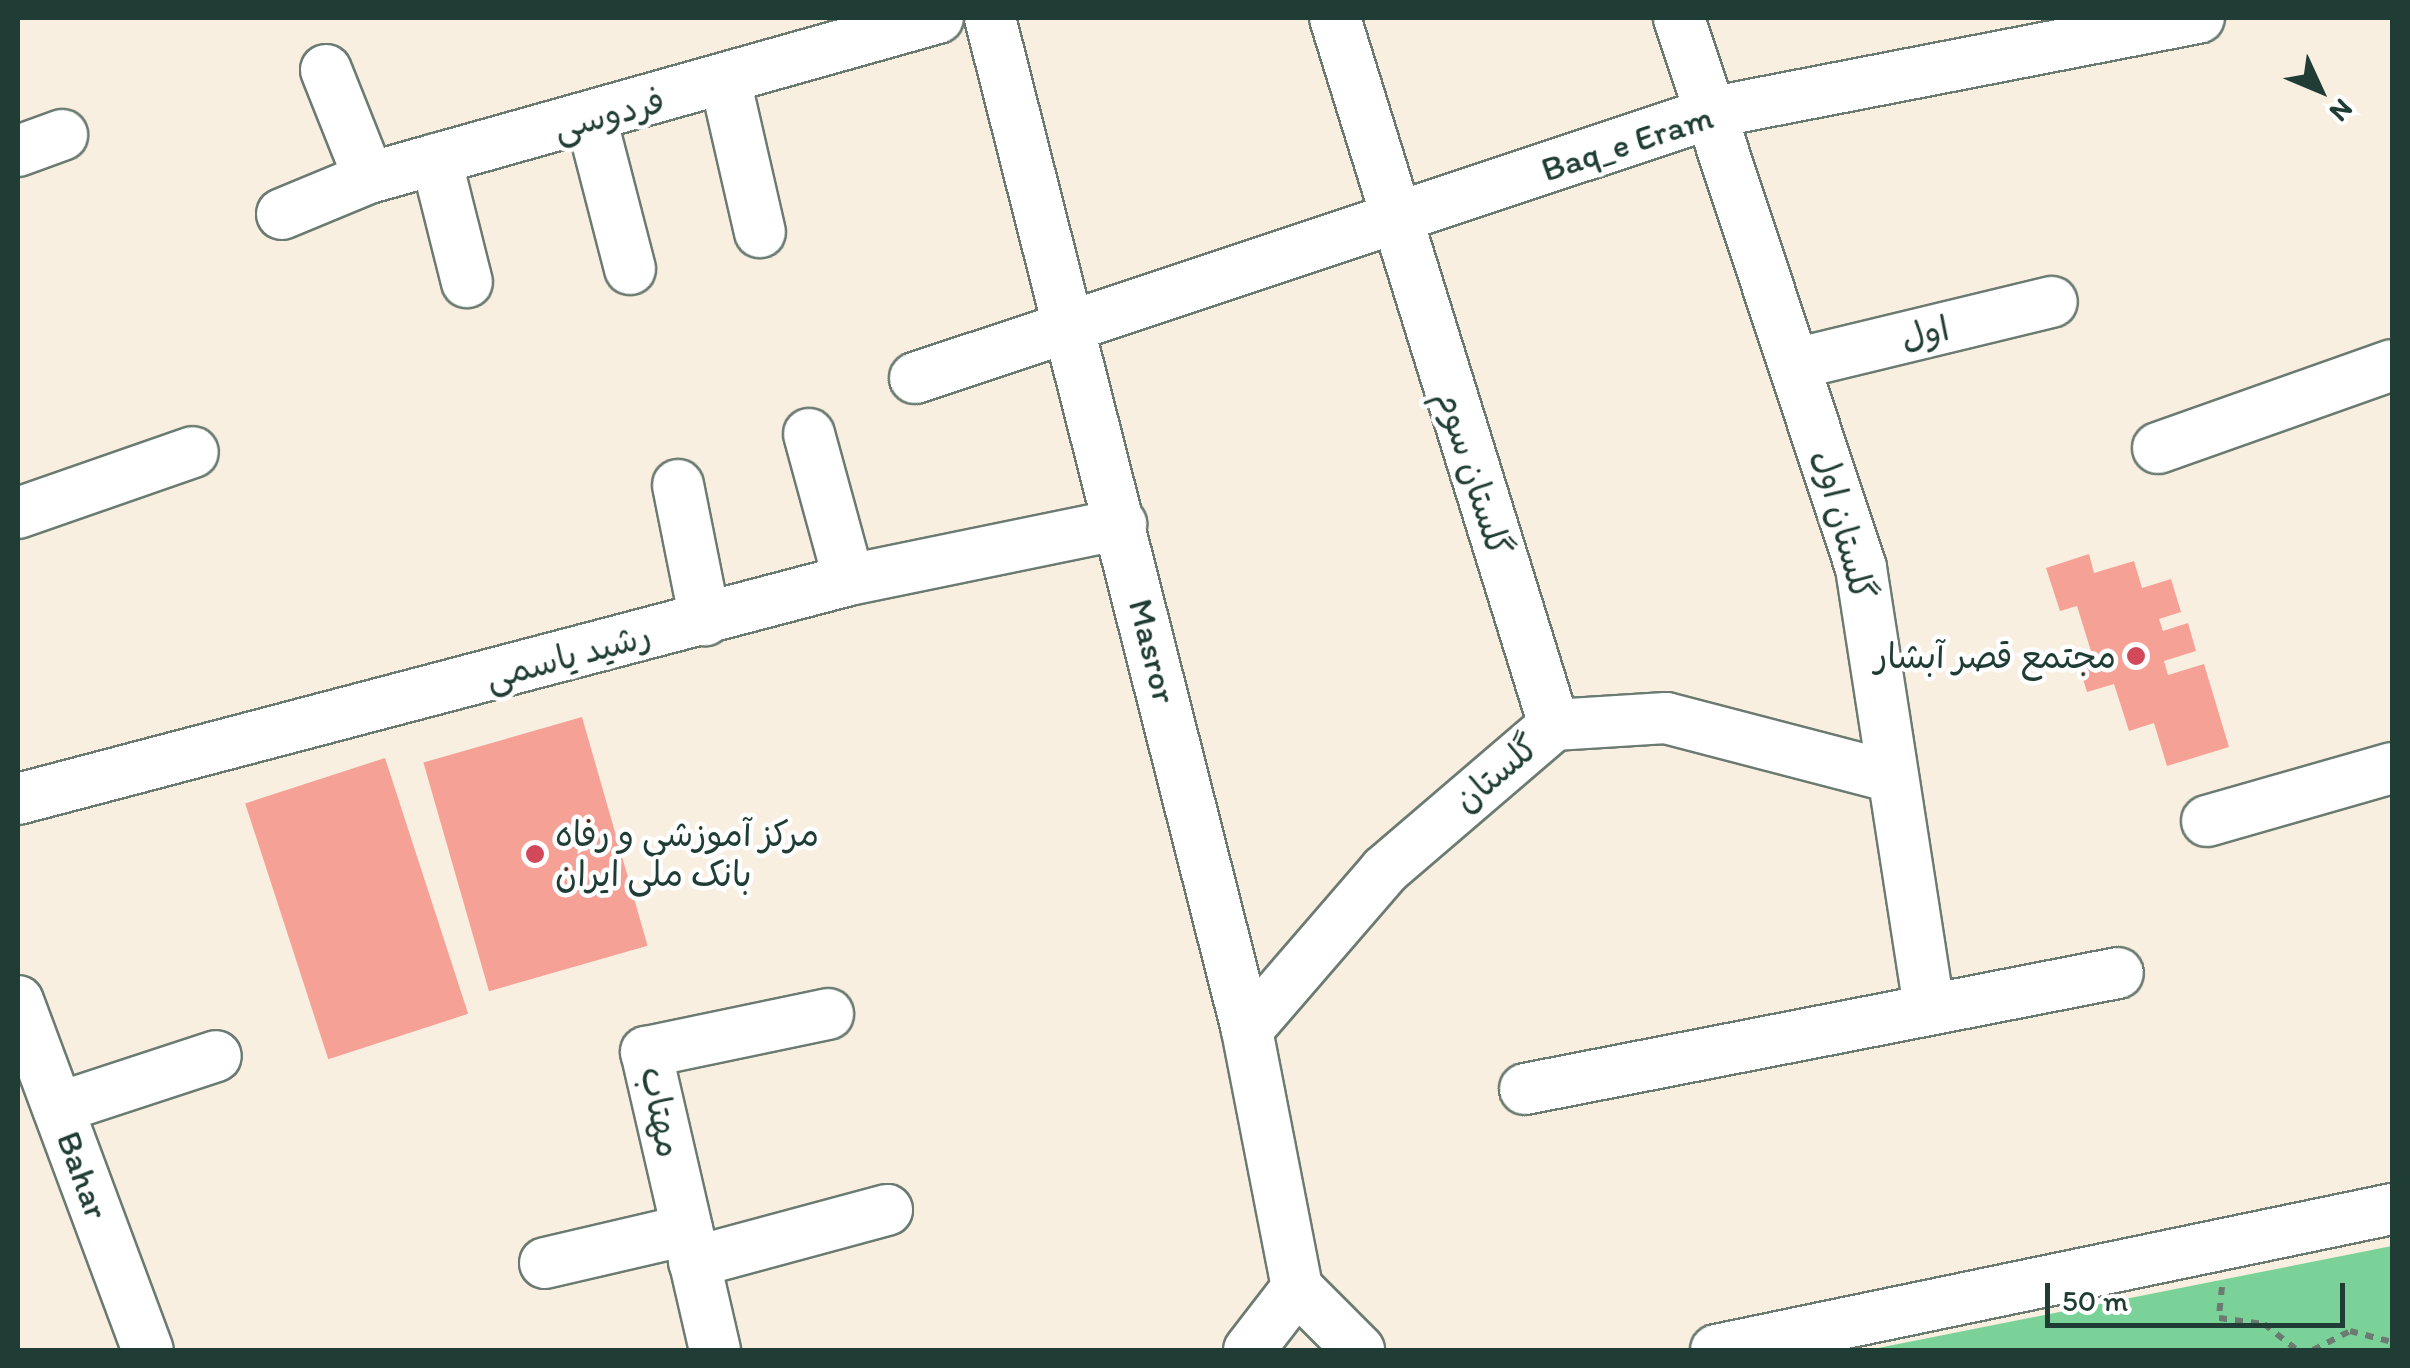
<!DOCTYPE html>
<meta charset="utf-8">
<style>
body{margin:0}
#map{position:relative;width:2410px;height:1368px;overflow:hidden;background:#f9efe1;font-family:Itim,"Playpen Sans Arabic",sans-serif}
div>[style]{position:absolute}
.green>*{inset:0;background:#7ad298}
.building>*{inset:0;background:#f6a195;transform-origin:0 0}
.path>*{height:6px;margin-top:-3px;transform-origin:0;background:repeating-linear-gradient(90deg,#6b7b71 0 8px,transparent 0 16px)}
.roads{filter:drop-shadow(2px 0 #6b7b71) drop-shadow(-2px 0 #6b7b71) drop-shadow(0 2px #6b7b71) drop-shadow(0 -2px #6b7b71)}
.minor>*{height:50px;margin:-25px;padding:0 25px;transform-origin:25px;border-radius:25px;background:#fff}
.dots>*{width:28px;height:28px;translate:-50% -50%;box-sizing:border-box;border:5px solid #fff;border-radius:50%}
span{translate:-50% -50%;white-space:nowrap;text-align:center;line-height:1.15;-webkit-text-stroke:9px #fff;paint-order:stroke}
.street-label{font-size:35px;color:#1f3d34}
.poi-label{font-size:35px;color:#1f3d34}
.right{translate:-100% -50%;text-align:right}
.left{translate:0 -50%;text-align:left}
.frame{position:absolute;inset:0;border:20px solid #1f3d34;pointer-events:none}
.north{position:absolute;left:2270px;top:40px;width:100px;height:100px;-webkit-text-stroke:8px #fff;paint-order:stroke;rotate:134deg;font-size:28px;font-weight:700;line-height:40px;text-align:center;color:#1f3d34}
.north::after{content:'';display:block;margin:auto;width:35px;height:45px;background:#1f3d34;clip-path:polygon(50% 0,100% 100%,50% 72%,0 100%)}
.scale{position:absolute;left:2045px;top:1283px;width:300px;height:45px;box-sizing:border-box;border:5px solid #1f3d34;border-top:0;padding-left:12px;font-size:30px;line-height:35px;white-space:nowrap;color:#1f3d34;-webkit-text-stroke:8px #fff;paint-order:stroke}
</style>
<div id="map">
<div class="green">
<div style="clip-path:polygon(2392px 1246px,2392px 1350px,1872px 1350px,1873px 1349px)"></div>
</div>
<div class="building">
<div style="clip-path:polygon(2089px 554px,2094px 573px,2134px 561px,2142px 588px,2171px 579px,2181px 612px,2159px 619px,2163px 631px,2188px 623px,2196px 651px,2164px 661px,2168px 675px,2204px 664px,2229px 747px,2167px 766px,2154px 723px,2129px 731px,2114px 684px,2087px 692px,2080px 669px,2095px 664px,2077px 606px,2060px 611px,2046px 568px)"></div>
<div style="left:582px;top:717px;width:238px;height:165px;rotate:74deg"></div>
<div style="left:385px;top:758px;width:269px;height:147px;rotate:72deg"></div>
</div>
<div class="path">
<div style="left:2222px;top:1287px;width:31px;rotate:96deg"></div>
<div style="left:2219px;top:1318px;width:45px;rotate:7.6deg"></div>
<div style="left:2264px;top:1324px;width:42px;rotate:38.2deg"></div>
<div style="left:2313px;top:1350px;width:42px;rotate:-27.2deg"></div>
<div style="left:2350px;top:1331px;width:43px;rotate:14.7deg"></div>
</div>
<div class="roads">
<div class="minor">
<div style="left:990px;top:18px;width:1044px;rotate:75.75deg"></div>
<div style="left:1247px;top:1030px;width:263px;rotate:79deg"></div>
<div style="left:1335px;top:18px;width:740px;rotate:72.79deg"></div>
<div style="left:1679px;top:18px;width:579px;rotate:71.69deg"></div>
<div style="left:1861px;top:568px;width:446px;rotate:81.2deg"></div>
<div style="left:326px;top:70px;width:116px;rotate:68.3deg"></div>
<div style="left:726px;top:84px;width:152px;rotate:77.1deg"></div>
<div style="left:591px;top:118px;width:156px;rotate:75.5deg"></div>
<div style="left:18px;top:151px;width:47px;rotate:-20deg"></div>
<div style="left:436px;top:159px;width:127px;rotate:75.9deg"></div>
<div style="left:282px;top:214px;width:94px;rotate:-22.5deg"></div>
<div style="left:369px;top:178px;width:591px;rotate:-15.71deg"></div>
<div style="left:1799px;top:363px;width:260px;rotate:-13.6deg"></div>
<div style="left:915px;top:378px;width:842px;rotate:-18.41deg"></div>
<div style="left:1714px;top:112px;width:494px;rotate:-11deg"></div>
<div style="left:809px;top:434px;width:151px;rotate:74.7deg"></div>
<div style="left:2158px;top:448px;width:248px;rotate:-19.5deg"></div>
<div style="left:678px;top:485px;width:138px;rotate:78.7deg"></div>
<div style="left:18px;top:513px;width:185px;rotate:-19.2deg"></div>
<div style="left:18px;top:799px;width:859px;rotate:-14.76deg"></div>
<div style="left:849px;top:580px;width:278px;rotate:-11.6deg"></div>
<div style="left:2207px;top:821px;width:192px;rotate:-16deg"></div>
<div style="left:18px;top:1001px;width:372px;rotate:69.6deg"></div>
<div style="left:1247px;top:1030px;width:211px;rotate:-49.2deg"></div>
<div style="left:1385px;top:870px;width:223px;rotate:-40.6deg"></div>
<div style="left:1554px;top:725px;width:112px;rotate:-3.6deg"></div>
<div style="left:1666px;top:718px;width:230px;rotate:14.6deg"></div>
<div style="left:1525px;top:1089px;width:604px;rotate:-11.07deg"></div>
<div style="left:58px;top:1108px;width:166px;rotate:-18.2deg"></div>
<div style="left:694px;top:1262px;width:200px;rotate:-15.1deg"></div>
<div style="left:545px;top:1263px;width:146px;rotate:-13.1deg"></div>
<div style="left:1297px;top:1288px;width:88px;rotate:45deg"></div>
<div style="left:715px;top:1350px;width:306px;rotate:-103deg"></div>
<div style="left:646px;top:1052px;width:186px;rotate:-11.8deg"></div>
<div style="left:1249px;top:1350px;width:78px;rotate:-52.3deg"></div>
<div style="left:1716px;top:1350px;width:691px;rotate:-11.78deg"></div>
</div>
</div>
<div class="dots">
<div style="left:2136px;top:656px;background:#d1495b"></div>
<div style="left:535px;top:854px;background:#d1495b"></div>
</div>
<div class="street-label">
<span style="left:609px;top:114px;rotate:-15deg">فردوسی</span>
<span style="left:1627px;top:143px;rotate:-18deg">Baq_e Eram</span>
<span style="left:1925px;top:333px;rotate:-13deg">اول</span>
<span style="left:1474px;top:473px;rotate:72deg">گلستان سوم</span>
<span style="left:1844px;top:525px;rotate:75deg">گلستان اول</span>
<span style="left:1153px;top:651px;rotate:76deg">Masror</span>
<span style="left:568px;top:656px;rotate:-15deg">رشید یاسمی</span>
<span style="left:1496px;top:773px;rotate:-40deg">گلستان</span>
<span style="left:661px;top:1112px;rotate:79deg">مهتاب</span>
<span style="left:83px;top:1175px;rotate:70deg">Bahar</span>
</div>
<div class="poi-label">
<span class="right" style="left:2116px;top:656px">مجتمع قصر آبشار</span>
<span class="left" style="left:555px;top:854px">مرکز آموزشی و رفاه<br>بانک ملی ایران</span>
</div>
<div class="frame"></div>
<div class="north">N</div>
<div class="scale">50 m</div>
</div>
